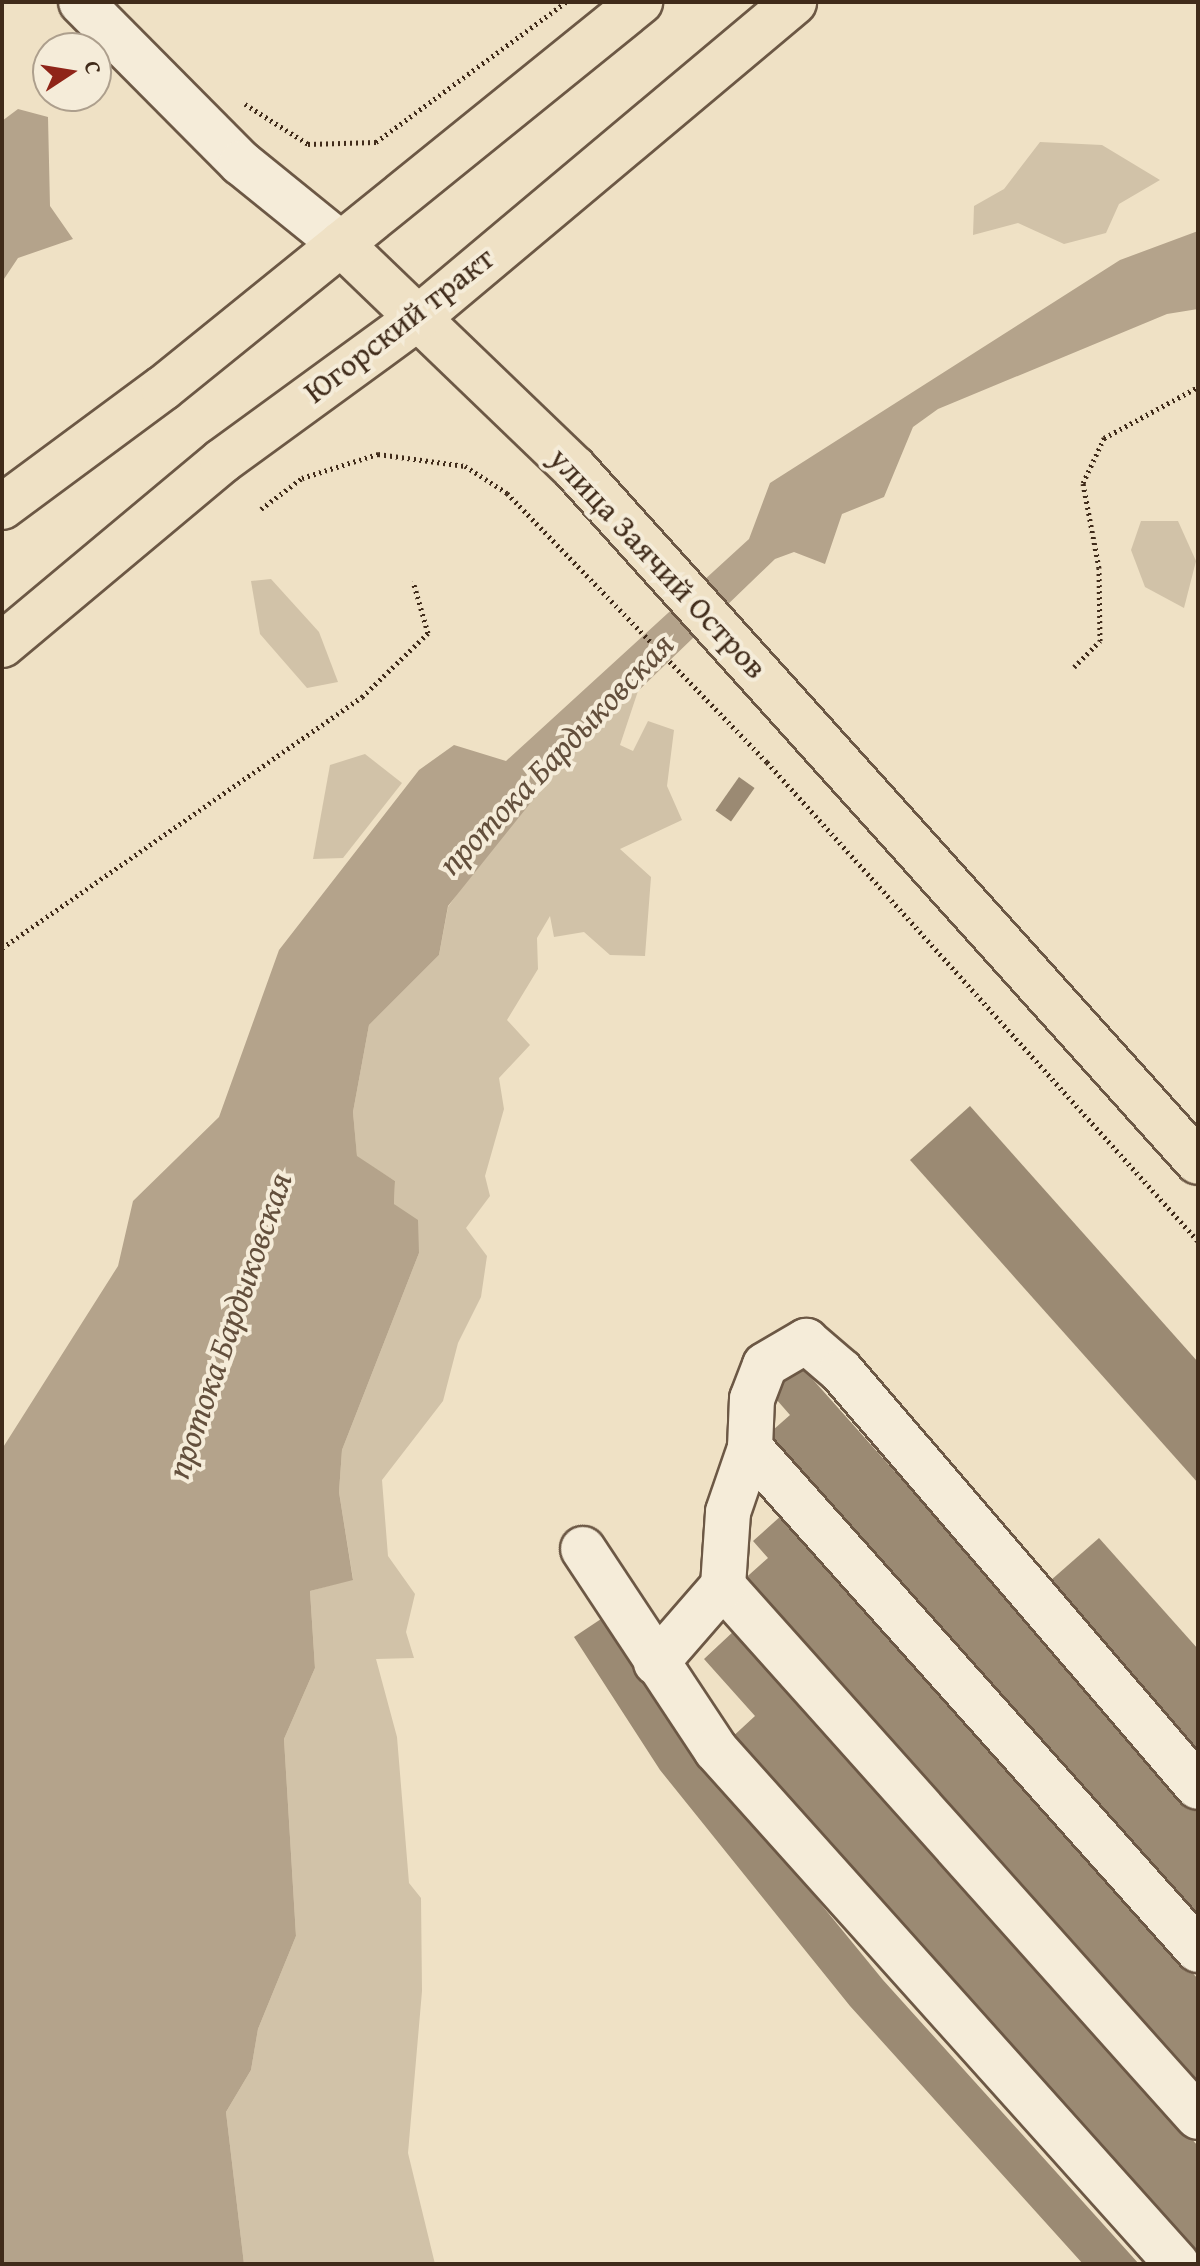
<!DOCTYPE html>
<meta charset="utf-8">
<style>
body{margin:0}
#map{position:relative;width:1200px;height:2266px;overflow:hidden;background:#efe1c5;font-family:"Gentium Book Plus",serif}
div>[style]{position:absolute}
.green>*{inset:0;background:#d1c2a8}
.water>*{inset:0;background:#b4a38b}
.building>*{inset:0;background:#9b8a73;transform-origin:0 0}
.path>*{height:5px;margin-top:-2.5px;transform-origin:0;background:repeating-linear-gradient(90deg,#402b1a 0 2px,transparent 0 6px)}
.roads{filter:drop-shadow(2px 0 #6c5845) drop-shadow(-2px 0 #6c5845) drop-shadow(0 2px #6c5845) drop-shadow(0 -2px #6c5845)}
.minor>*{height:44px;margin:-22px;padding:0 22px;transform-origin:22px;border-radius:22px;background:#f5ecd9}
.major>*{height:44px;margin:-22px;padding:0 22px;transform-origin:22px;border-radius:22px;background:#efe1c5}
span{translate:-50% -50%;white-space:nowrap;text-align:center;line-height:1.15;-webkit-text-stroke:8px #f5ecd9;paint-order:stroke}
.street-label{font-size:32px;color:#402b1a}
.water-label{font-size:34px;color:#634f3c;font-style:italic}
.frame{position:absolute;inset:0;border:4px solid #402b1a;pointer-events:none}
.north{position:absolute;left:32px;top:32px;width:80px;height:80px;box-sizing:border-box;background:#f5ecd9;border:2px solid #ad9f8d;border-radius:50%;rotate:78deg;font-size:22px;font-weight:700;line-height:32px;text-align:center;color:#402b1a}
.north::after{content:'';display:block;margin:auto;width:28px;height:36px;background:#8f2418;clip-path:polygon(50% 0,100% 100%,50% 72%,0 100%)}
</style>
<div id="map">
<div class="green">
<div style="clip-path:polygon(1040px 142px,1102px 145px,1160px 180px,1119px 204px,1106px 233px,1064px 244px,1018px 223px,973px 235px,974px 206px,1004px 189px)"></div>
<div style="clip-path:polygon(1141px 521px,1178px 521px,1196px 561px,1184px 608px,1145px 587px,1131px 550px)"></div>
<div style="clip-path:polygon(271px 579px,319px 632px,338px 682px,307px 688px,260px 634px,251px 581px)"></div>
<div style="clip-path:polygon(638px 691px,620px 745px,633px 751px,648px 721px,674px 730px,667px 786px,682px 820px,620px 849px,651px 877px,645px 956px,610px 955px,584px 932px,554px 937px,550px 916px,537px 938px,538px 969px,507px 1020px,530px 1045px,499px 1078px,504px 1109px,485px 1176px,490px 1196px,466px 1228px,487px 1256px,481px 1297px,458px 1343px,443px 1401px,382px 1480px,388px 1556px,415px 1594px,406px 1632px,414px 1658px,376px 1659px,397px 1737px,409px 1883px,421px 1898px,422px 1991px,408px 2153px,435px 2264px,244px 2264px,226px 2112px,251px 2070px,258px 2029px,296px 1936px,284px 1739px,315px 1668px,310px 1591px,353px 1579px,339px 1492px,342px 1450px,419px 1253px,394px 1204px,395px 1181px,357px 1157px,353px 1112px,369px 1025px,439px 955px,448px 907px,499px 834px,617px 695px)"></div>
<div style="clip-path:polygon(365px 754px,402px 783px,343px 858px,313px 859px,330px 765px)"></div>
</div>
<div class="water">
<div style="clip-path:polygon(18px 109px,48px 117px,50px 206px,73px 239px,18px 258px,2px 282px,2px 121px)"></div>
<div style="clip-path:polygon(1198px 231px,1198px 309px,1167px 314px,938px 409px,913px 427px,884px 497px,842px 514px,825px 564px,794px 552px,775px 559px,638px 691px,617px 695px,448px 906px,439px 955px,369px 1025px,353px 1112px,357px 1156px,395px 1181px,394px 1204px,418px 1220px,419px 1253px,342px 1450px,339px 1492px,353px 1580px,310px 1591px,315px 1668px,284px 1739px,296px 1936px,258px 2029px,251px 2070px,226px 2112px,244px 2264px,2px 2264px,2px 1449px,118px 1266px,133px 1201px,219px 1117px,279px 950px,419px 770px,454px 745px,506px 761px,749px 539px,770px 483px,1120px 260px)"></div>
</div>
<div class="building">
<div style="left:739px;top:777px;width:19px;height:41px;rotate:35deg"></div>
<div style="clip-path:polygon(970px 1106px,1198px 1362px,1198px 1483px,910px 1160px)"></div>
<div style="clip-path:polygon(799px 1364px,1198px 1812px,1198px 1925px,764px 1438px,790px 1415px,769px 1391px)"></div>
<div style="clip-path:polygon(782px 1515px,1198px 1979px,1198px 2094px,740px 1583px,768px 1558px,753px 1541px)"></div>
<div style="clip-path:polygon(1099px 1538px,1198px 1649px,1198px 1764px,1042px 1588px)"></div>
<div style="clip-path:polygon(607px 1615px,691px 1745px,883px 1980px,1139px 2264px,1083px 2264px,850px 2006px,660px 1770px,574px 1637px)"></div>
<div style="clip-path:polygon(735px 1630px,1198px 2146px,1198px 2261px,729px 1740px,755px 1716px,704px 1659px)"></div>
</div>
<div class="path">
<div style="left:245px;top:104px;width:75px;rotate:32.4deg"></div>
<div style="left:308px;top:144px;width:68px;rotate:-1.7deg"></div>
<div style="left:376px;top:142px;width:236px;rotate:-36.4deg"></div>
<div style="left:261px;top:509px;width:51px;rotate:-37.1deg"></div>
<div style="left:302px;top:478px;width:80px;rotate:-17.5deg"></div>
<div style="left:378px;top:454px;width:88px;rotate:7.9deg"></div>
<div style="left:465px;top:466px;width:50px;rotate:32.7deg"></div>
<div style="left:507px;top:493px;width:374px;rotate:46deg"></div>
<div style="left:767px;top:762px;width:644px;rotate:48.02deg"></div>
<div style="left:1074px;top:667px;width:37px;rotate:-45deg"></div>
<div style="left:1100px;top:641px;width:73px;rotate:-90.8deg"></div>
<div style="left:1099px;top:568px;width:86px;rotate:-100.7deg"></div>
<div style="left:1083px;top:483px;width:50px;rotate:-65deg"></div>
<div style="left:1104px;top:438px;width:107px;rotate:-28.5deg"></div>
<div style="left:2px;top:948px;width:439px;rotate:-34.9deg"></div>
<div style="left:362px;top:697px;width:92px;rotate:-44.1deg"></div>
<div style="left:428px;top:633px;width:54px;rotate:-106.1deg"></div>
</div>
<div class="roads">
<div class="minor">
<div style="left:81px;top:2px;width:227px;rotate:45.2deg"></div>
<div style="left:241px;top:163px;width:129px;rotate:39deg"></div>
<div style="left:750px;top:1448px;width:673px;rotate:48.25deg"></div>
<div style="left:583px;top:1549px;width:241px;rotate:56.5deg"></div>
<div style="left:716px;top:1750px;width:690px;rotate:48.11deg"></div>
<div style="left:723px;top:1586px;width:712px;rotate:48.19deg"></div>
<div style="left:656px;top:1663px;width:102px;rotate:-49deg"></div>
<div style="left:723px;top:1586px;width:74px;rotate:-86.1deg"></div>
<div style="left:728px;top:1512px;width:68px;rotate:-71deg"></div>
<div style="left:750px;top:1448px;width:49px;rotate:-87.7deg"></div>
<div style="left:752px;top:1399px;width:36px;rotate:-69deg"></div>
<div style="left:765px;top:1365px;width:48px;rotate:-30.3deg"></div>
<div style="left:806px;top:1341px;width:46px;rotate:40.6deg"></div>
<div style="left:841px;top:1371px;width:548px;rotate:49.36deg"></div>
</div>
<div class="major">
<div style="left:341px;top:244px;width:323px;rotate:43.9deg"></div>
<div style="left:574px;top:468px;width:933px;rotate:48.04deg"></div>
<div style="left:2px;top:507px;width:200px;rotate:-36.5deg"></div>
<div style="left:163px;top:388px;width:614px;rotate:-38.98deg"></div>
<div style="left:2px;top:645px;width:287px;rotate:-39.9deg"></div>
<div style="left:222px;top:461px;width:243px;rotate:-36.1deg"></div>
<div style="left:418px;top:318px;width:491px;rotate:-40deg"></div>
</div>
</div>
<div class="street-label">
<span style="left:399px;top:325px;rotate:-38deg">Югорский тракт</span>
<span style="left:658px;top:563px;rotate:47deg">улица Заячий Остров</span>
</div>
<div class="water-label">
<span style="left:555px;top:753px;rotate:-46deg">протока Бардыковская</span>
<span style="left:228px;top:1325px;rotate:-71deg">протока Бардыковская</span>
</div>
<div class="frame"></div>
<div class="north">С</div>
</div>
